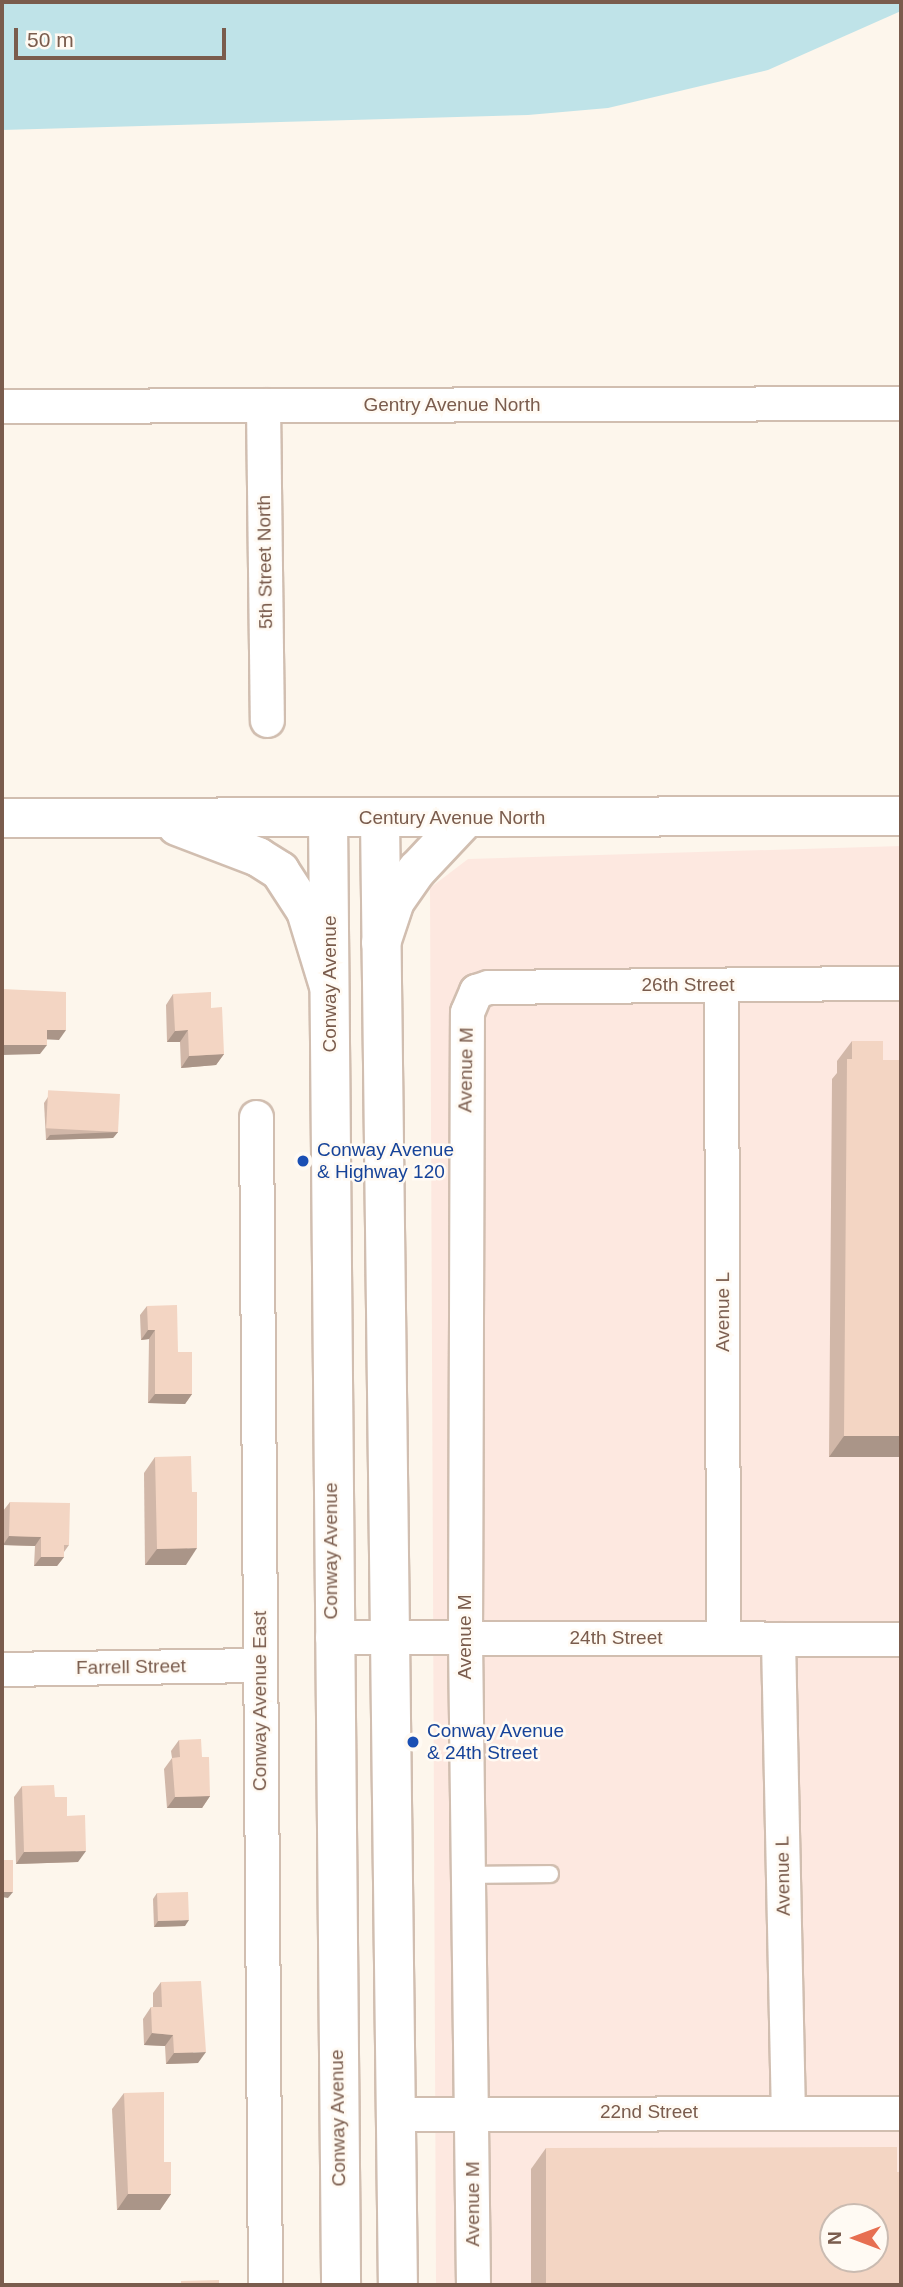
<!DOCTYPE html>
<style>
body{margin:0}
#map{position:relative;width:903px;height:2287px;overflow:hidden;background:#fdf6ec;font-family:Arial,sans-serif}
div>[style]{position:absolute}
.commercial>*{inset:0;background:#fde8e0}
.water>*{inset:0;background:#bfe3e8}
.roads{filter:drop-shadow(2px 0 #d1beb0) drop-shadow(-2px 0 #d1beb0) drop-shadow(0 2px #d1beb0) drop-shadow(0 -2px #d1beb0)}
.service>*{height:16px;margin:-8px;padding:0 8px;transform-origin:8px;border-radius:8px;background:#fff}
.minor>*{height:33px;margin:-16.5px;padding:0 16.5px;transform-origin:16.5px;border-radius:16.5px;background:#fff}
.tertiary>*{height:38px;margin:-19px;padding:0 19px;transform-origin:19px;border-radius:19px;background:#fff}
.secondary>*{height:38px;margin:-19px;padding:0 19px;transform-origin:19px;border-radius:19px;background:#fff}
.wall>*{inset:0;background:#d1b7a8}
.shaded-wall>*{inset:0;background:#aa9588}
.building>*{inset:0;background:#f3d5c3;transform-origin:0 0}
.dots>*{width:19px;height:19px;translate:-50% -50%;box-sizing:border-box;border:4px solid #fffaf3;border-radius:50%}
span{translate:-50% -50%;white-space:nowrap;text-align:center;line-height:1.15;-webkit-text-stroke:5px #fffaf3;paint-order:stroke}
.street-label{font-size:19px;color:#7a5c4d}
.transit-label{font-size:19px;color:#164399}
.left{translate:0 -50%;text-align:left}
.frame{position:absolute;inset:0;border:4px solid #7a5c4d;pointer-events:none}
.north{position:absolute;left:819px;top:2203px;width:70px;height:70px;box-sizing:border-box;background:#fffaf3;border:2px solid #cabbb1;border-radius:50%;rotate:270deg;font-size:19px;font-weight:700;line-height:28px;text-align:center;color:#7a5c4d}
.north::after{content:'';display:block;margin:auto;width:24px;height:32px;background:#e76f51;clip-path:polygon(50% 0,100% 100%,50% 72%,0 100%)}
.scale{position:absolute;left:14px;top:28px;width:212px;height:32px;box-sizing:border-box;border:4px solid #7a5c4d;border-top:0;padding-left:9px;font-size:21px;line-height:24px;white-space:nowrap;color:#7a5c4d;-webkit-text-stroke:5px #fffaf3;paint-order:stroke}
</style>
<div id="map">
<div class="commercial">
<div style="clip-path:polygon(evenodd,901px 846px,901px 2285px,436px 2285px,430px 888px,468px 859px,901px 846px,833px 2217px,875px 2217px,875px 2259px,833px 2259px,833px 2217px)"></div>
</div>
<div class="water">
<div style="clip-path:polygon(2px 2px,901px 2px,901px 11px,768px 70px,608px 108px,528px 115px,2px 130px)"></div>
</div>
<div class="roads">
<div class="service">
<div style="left:469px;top:1875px;width:81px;rotate:-0.7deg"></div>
</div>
<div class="minor">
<div style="left:263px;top:405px;width:315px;rotate:89.3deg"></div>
<div style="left:2px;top:406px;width:899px;rotate:-0.19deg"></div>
<div style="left:721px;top:986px;width:652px;rotate:89.82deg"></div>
<div style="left:256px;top:1117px;width:1168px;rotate:89.56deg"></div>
<div style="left:332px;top:1637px;width:569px;rotate:0.2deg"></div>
<div style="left:778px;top:1639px;width:474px;rotate:88.8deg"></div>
<div style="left:2px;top:1669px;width:258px;rotate:-0.9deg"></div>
<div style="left:397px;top:2114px;width:504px;rotate:-0.11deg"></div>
<div style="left:473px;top:2285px;width:647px;rotate:-90.71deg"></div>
<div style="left:465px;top:1638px;width:626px;rotate:-89.82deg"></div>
<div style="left:467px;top:1012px;width:23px;rotate:-67deg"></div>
<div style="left:476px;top:991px;width:13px;rotate:-18deg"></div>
<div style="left:488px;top:987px;width:413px;rotate:-0.6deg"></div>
</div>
<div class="tertiary">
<div style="left:328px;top:817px;width:1468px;rotate:89.49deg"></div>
<div style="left:380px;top:818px;width:1467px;rotate:89.3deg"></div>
</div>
<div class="secondary">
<div style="left:2px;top:818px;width:899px;rotate:-0.13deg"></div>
<div style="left:177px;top:826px;width:87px;rotate:20.9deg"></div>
<div style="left:258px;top:857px;width:26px;rotate:32deg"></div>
<div style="left:280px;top:871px;width:48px;rotate:57deg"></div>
<div style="left:306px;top:911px;width:78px;rotate:73deg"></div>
<div style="left:381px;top:943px;width:44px;rotate:-71.6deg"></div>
<div style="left:395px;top:901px;width:38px;rotate:-55deg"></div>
<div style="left:417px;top:870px;width:71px;rotate:-46.7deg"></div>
</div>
</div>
<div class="wall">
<div style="clip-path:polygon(173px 994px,211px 1008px,224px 1054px,216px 1065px,181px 1068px,180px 1042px,167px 1042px,166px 1005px)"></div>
<div style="clip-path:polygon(852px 1041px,883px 1060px,901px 1457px,829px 1457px,832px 1079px,837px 1073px,837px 1061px)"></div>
<div style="clip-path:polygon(48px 1097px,118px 1132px,113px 1138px,46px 1140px,44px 1103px)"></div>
<div style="clip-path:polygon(147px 1306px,178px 1352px,192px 1394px,185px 1404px,148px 1403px,149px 1339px,141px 1340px,140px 1315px)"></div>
<div style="clip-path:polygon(155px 1457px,192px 1492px,186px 1565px,145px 1565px,144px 1473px)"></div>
<div style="clip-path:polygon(10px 1502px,69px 1545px,64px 1552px,64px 1557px,57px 1566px,34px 1566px,35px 1546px,3px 1545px,3px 1511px)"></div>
<div style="clip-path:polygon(179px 1740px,202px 1757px,210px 1796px,202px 1808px,167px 1808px,164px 1769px,172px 1758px,171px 1751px)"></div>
<div style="clip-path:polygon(22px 1786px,67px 1816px,78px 1862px,16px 1864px,14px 1797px)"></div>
<div style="clip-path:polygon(157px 1893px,185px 1926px,154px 1927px,153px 1899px)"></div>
<div style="clip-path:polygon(161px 1982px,198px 2063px,166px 2064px,165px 2046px,144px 2045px,143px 2019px,151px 2007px,153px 2007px,153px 1993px)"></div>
<div style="clip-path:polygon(124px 2093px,164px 2162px,171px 2194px,160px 2210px,117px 2210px,112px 2109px)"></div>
<div style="clip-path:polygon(546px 2148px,897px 2172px,901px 2285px,531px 2285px,531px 2169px)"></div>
</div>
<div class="shaded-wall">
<div style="clip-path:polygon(47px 1030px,66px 1030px,59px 1040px,40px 1039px)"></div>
<div style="clip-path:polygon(188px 1030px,180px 1042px,167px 1042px,175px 1031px)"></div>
<div style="clip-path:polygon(2px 1045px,47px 1045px,40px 1054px,2px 1055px)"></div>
<div style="clip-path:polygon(224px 1054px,216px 1065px,181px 1068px,189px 1056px)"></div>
<div style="clip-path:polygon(118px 1132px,113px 1138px,46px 1140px,50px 1135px)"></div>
<div style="clip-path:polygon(148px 1330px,155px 1330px,149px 1339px,141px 1340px)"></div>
<div style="clip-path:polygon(155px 1394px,192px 1394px,185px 1404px,148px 1403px)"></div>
<div style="clip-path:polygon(844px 1436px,901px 1436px,901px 1457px,829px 1457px)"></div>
<div style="clip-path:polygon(9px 1536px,41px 1537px,35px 1546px,3px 1545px)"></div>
<div style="clip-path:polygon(197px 1548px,186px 1565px,145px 1565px,157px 1549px)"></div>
<div style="clip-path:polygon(41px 1557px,64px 1557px,57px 1566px,34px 1566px)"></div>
<div style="clip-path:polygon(210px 1796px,202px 1808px,167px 1808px,175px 1797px)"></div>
<div style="clip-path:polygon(86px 1851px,78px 1862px,16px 1864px,24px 1852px)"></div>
<div style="clip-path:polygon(2px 1892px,13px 1892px,8px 1898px,2px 1897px)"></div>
<div style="clip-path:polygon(189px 1920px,185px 1926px,154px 1927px,158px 1921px)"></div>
<div style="clip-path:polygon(152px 2033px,173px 2035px,165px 2046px,144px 2045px)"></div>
<div style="clip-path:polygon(206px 2052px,198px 2063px,166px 2064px,174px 2053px)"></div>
<div style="clip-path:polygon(128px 2194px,171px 2194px,160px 2210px,117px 2210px)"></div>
</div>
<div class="building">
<div style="clip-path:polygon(2px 989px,66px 992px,66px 1030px,47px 1030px,47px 1045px,2px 1045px)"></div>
<div style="clip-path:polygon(211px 992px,211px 1008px,222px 1007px,224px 1054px,189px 1056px,188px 1030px,175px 1031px,173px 994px)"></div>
<div style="clip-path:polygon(852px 1041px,883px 1041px,883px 1060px,901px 1060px,901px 1436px,844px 1436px,847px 1059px,852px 1059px)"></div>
<div style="left:120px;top:1094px;width:38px;height:72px;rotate:93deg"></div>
<div style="clip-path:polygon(177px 1305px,178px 1352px,192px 1352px,192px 1394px,155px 1394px,155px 1330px,148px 1330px,147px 1306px)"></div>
<div style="clip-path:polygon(191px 1456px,192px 1492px,197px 1492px,197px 1548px,157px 1549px,155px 1457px)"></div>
<div style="clip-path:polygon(10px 1502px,70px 1503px,69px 1545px,64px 1545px,64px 1557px,41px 1557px,41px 1537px,9px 1536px)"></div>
<div style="clip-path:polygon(201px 1739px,202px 1757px,209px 1757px,210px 1796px,175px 1797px,172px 1758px,180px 1757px,179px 1740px)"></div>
<div style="clip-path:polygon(2px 1757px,3px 1801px,2px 1801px)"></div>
<div style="clip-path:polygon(54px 1785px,55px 1797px,67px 1797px,67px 1816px,85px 1815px,86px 1851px,24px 1852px,22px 1786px)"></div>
<div style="left:2px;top:1860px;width:11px;height:32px"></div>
<div style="left:188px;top:1892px;width:28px;height:31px;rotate:88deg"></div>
<div style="clip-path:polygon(201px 1981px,206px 2052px,174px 2053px,173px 2035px,152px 2033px,151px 2007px,162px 2007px,161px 1982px)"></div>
<div style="clip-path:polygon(164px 2092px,164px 2162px,171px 2162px,171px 2194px,128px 2194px,124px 2093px)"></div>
<div style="clip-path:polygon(evenodd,897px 2147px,897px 2172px,901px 2172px,901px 2285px,546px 2285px,546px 2148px,897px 2147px,833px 2217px,875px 2217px,875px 2259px,833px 2259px,833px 2217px)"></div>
<div style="clip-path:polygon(219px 2280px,219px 2285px,181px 2285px,181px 2281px)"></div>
</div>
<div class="dots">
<div style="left:303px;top:1161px;background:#1a4fb4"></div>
<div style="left:413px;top:1742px;background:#1a4fb4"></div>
</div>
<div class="street-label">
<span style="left:452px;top:405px">Gentry Avenue North</span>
<span style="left:265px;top:562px;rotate:-91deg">5th Street North</span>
<span style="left:452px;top:818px">Century Avenue North</span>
<span style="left:330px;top:984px;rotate:-90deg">Conway Avenue</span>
<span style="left:688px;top:985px">26th Street</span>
<span style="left:466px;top:1070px;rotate:-89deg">Avenue M</span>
<span style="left:723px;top:1312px;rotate:-90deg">Avenue L</span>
<span style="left:331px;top:1551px;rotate:-90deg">Conway Avenue</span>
<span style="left:465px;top:1637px;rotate:-90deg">Avenue M</span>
<span style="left:616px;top:1638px">24th Street</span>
<span style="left:131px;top:1667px;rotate:-1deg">Farrell Street</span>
<span style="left:260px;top:1701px;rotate:-90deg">Conway Avenue East</span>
<span style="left:783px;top:1876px;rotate:-91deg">Avenue L</span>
<span style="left:649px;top:2112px">22nd Street</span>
<span style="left:338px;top:2118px;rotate:-91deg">Conway Avenue</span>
<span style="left:473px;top:2204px;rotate:-90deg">Avenue M</span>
</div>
<div class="transit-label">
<span class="left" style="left:317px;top:1161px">Conway Avenue<br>&amp; Highway 120</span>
<span class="left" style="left:427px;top:1742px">Conway Avenue<br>&amp; 24th Street</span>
</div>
<div class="frame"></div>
<div class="north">N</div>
<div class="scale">50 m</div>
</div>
